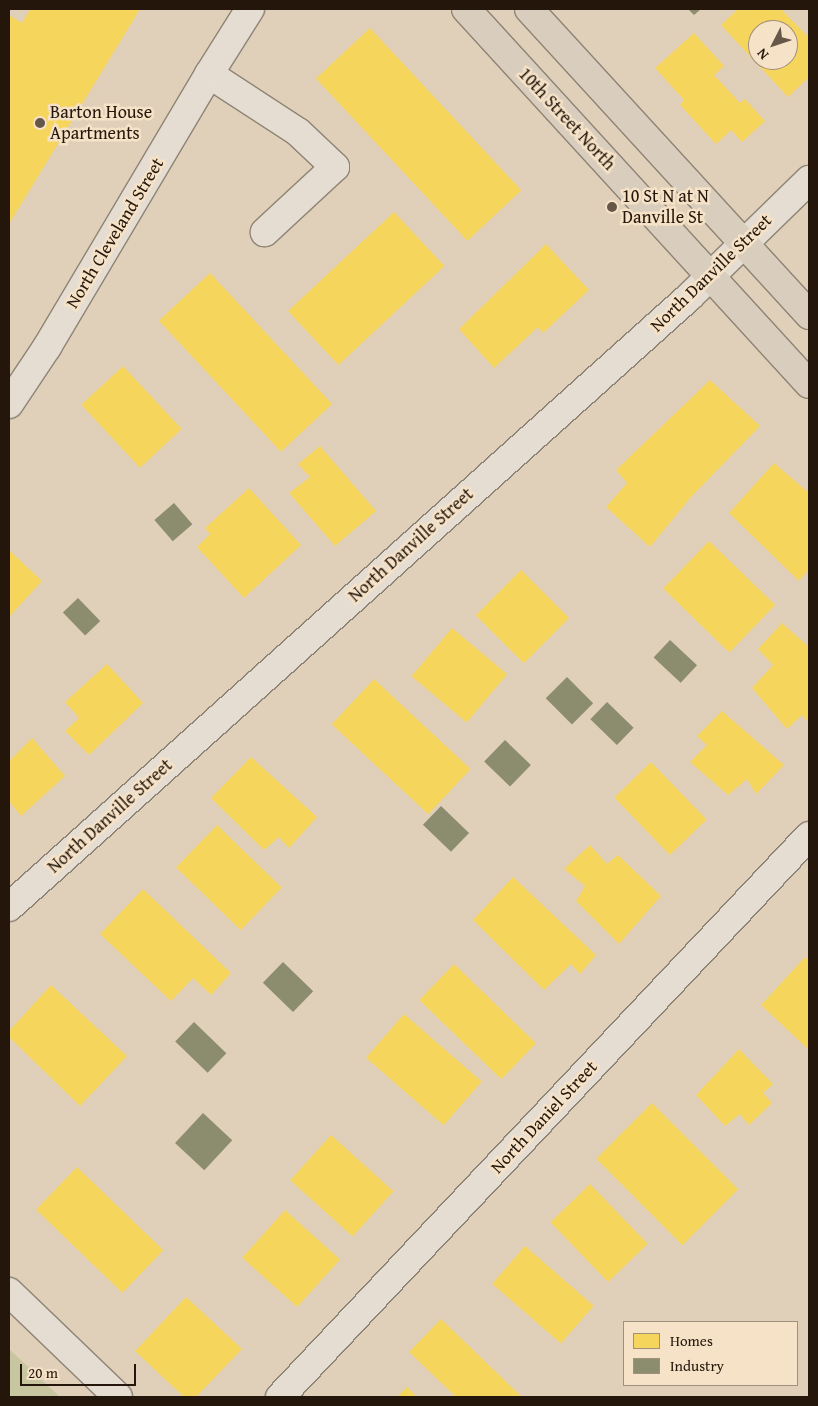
<!DOCTYPE html>
<style>
body{margin:0}
#map{position:relative;width:818px;height:1406px;overflow:hidden;background:#e0d0b9;font-family:"Gentium Book Plus",serif}
div>[style]{position:absolute}
.green>*{inset:0;background:#c7c6a1}
.homes>*{inset:0;background:#f6d55c;transform-origin:0 0}
.industry>*{inset:0;background:#8c8c6e;transform-origin:0 0}
.roads{filter:drop-shadow(1px 0 #8e8475) drop-shadow(-1px 0 #8e8475) drop-shadow(0 1px #8e8475) drop-shadow(0 -1px #8e8475)}
.minor>*{height:28px;margin:-14px;padding:0 14px;transform-origin:14px;border-radius:14px;background:#e5ddd2}
.major>*{height:28px;margin:-14px;padding:0 14px;transform-origin:14px;border-radius:14px;background:#d9cdbd}
.dots>*{width:14px;height:14px;translate:-50% -50%;box-sizing:border-box;border:2px solid #f5e2c7;border-radius:50%}
span{translate:-50% -50%;white-space:nowrap;text-align:center;line-height:1.15;-webkit-text-stroke:5px #f5e2c7;paint-order:stroke}
.poi-label{font-size:18px;color:#24160b}
.left{translate:0 -50%;text-align:left}
.street-label{font-size:18px;color:#24160b}
.frame{position:absolute;inset:0;border:10px solid #24160b;pointer-events:none}
.legend{position:absolute;left:623px;top:1321px;width:175px;height:65px;box-sizing:border-box;background:#f5e2c7;border:1px solid #a1907c;margin:0;padding:6px 9px;list-style:none;font-size:15px;color:#24160b}
.legend li{display:flex;align-items:center;gap:10px;height:25px}
.legend b{width:25px;border:1px solid #a1907c}
.north{position:absolute;left:748px;top:20px;width:50px;height:50px;box-sizing:border-box;background:#f5e2c7;border:1px solid #a1907c;border-radius:50%;rotate:229deg;font-size:14px;font-weight:700;line-height:20px;text-align:center;color:#24160b}
.north::after{content:'';display:block;margin:auto;width:18px;height:22px;background:#665748;clip-path:polygon(50% 0,100% 100%,50% 72%,0 100%)}
.scale{position:absolute;left:20px;top:1364px;width:116px;height:22px;box-sizing:border-box;border:2px solid #24160b;border-top:0;padding-left:6px;font-size:15px;line-height:18px;white-space:nowrap;color:#24160b;-webkit-text-stroke:4px #f5e2c7;paint-order:stroke}
</style>
<div id="map">
<div class="green">
<div style="clip-path:polygon(9px 1349px,60px 1397px,9px 1397px)"></div>
</div>
<div class="homes">
<div style="clip-path:polygon(30px 9px,140px 9px,9px 224px,9px 15px,22px 23px)"></div>
<div style="clip-path:polygon(evenodd,738px 9px,781px 9px,809px 38px,809px 77px,788px 97px,721px 25px,738px 9px,758px 30px,788px 30px,788px 60px,758px 60px,758px 30px)"></div>
<div style="left:370px;top:28px;width:222px;height:74px;rotate:47deg"></div>
<div style="clip-path:polygon(694px 33px,724px 66px,714px 75px,740px 103px,745px 99px,765px 121px,742px 142px,731px 130px,716px 144px,680px 105px,684px 100px,655px 68px)"></div>
<div style="left:394px;top:212px;width:74px;height:145px;rotate:47deg"></div>
<div style="clip-path:polygon(546px 244px,589px 290px,543px 333px,538px 327px,494px 368px,459px 329px)"></div>
<div style="left:210px;top:273px;width:179px;height:70px;rotate:47deg"></div>
<div style="left:123px;top:366px;width:86px;height:57px;rotate:47deg"></div>
<div style="clip-path:polygon(710px 380px,760px 426px,690px 498px,650px 547px,606px 507px,627px 483px,616px 470px)"></div>
<div style="clip-path:polygon(320px 446px,376px 511px,335px 546px,289px 493px,310px 477px,298px 464px)"></div>
<div style="clip-path:polygon(774px 463px,809px 493px,809px 569px,799px 581px,729px 513px)"></div>
<div style="clip-path:polygon(249px 488px,301px 545px,244px 598px,197px 547px,210px 534px,205px 528px)"></div>
<div style="left:709px;top:541px;width:92px;height:66px;rotate:44deg"></div>
<div style="clip-path:polygon(9px 550px,42px 581px,9px 617px)"></div>
<div style="left:521px;top:570px;width:68px;height:64px;rotate:45deg"></div>
<div style="clip-path:polygon(782px 623px,809px 647px,809px 723px,802px 715px,787px 729px,752px 688px,773px 665px,758px 649px)"></div>
<div style="left:452px;top:628px;width:72px;height:63px;rotate:40deg"></div>
<div style="clip-path:polygon(107px 664px,143px 703px,89px 755px,65px 731px,79px 718px,65px 702px)"></div>
<div style="left:374px;top:679px;width:132px;height:62px;rotate:43deg"></div>
<div style="clip-path:polygon(722px 711px,784px 765px,756px 794px,747px 779px,728px 795px,690px 762px,707px 745px,697px 736px)"></div>
<div style="clip-path:polygon(32px 738px,65px 776px,21px 816px,9px 801px,9px 761px)"></div>
<div style="clip-path:polygon(251px 757px,317px 817px,289px 848px,279px 837px,264px 850px,211px 798px)"></div>
<div style="left:651px;top:762px;width:80px;height:51px;rotate:46deg"></div>
<div style="left:217px;top:825px;width:90px;height:59px;rotate:44deg"></div>
<div style="clip-path:polygon(590px 845px,607px 864px,618px 855px,661px 896px,619px 944px,576px 901px,585px 886px,564px 869px)"></div>
<div style="clip-path:polygon(513px 877px,596px 955px,580px 974px,571px 964px,544px 990px,473px 920px)"></div>
<div style="clip-path:polygon(143px 889px,231px 973px,211px 995px,193px 978px,171px 1001px,100px 934px)"></div>
<div style="clip-path:polygon(805px 957px,809px 961px,809px 1050px,761px 1005px)"></div>
<div style="left:454px;top:964px;width:114px;height:50px;rotate:44deg"></div>
<div style="clip-path:polygon(51px 985px,127px 1056px,80px 1106px,9px 1037px,9px 1031px)"></div>
<div style="left:404px;top:1014px;width:103px;height:58px;rotate:41deg"></div>
<div style="clip-path:polygon(739px 1049px,773px 1084px,763px 1093px,772px 1103px,749px 1125px,740px 1114px,725px 1126px,696px 1095px)"></div>
<div style="left:652px;top:1103px;width:122px;height:79px;rotate:45deg"></div>
<div style="left:331px;top:1135px;width:84px;height:61px;rotate:42deg"></div>
<div style="left:77px;top:1167px;width:120px;height:59px;rotate:44deg"></div>
<div style="left:590px;top:1184px;width:83px;height:55px;rotate:46deg"></div>
<div style="left:285px;top:1210px;width:74px;height:64px;rotate:42deg"></div>
<div style="left:525px;top:1246px;width:91px;height:50px;rotate:41deg"></div>
<div style="clip-path:polygon(186px 1297px,242px 1349px,196px 1397px,184px 1397px,135px 1351px)"></div>
<div style="clip-path:polygon(441px 1319px,522px 1397px,456px 1397px,409px 1352px)"></div>
<div style="clip-path:polygon(407px 1387px,417px 1397px,397px 1397px)"></div>
</div>
<div class="industry">
<div style="clip-path:polygon(688px 9px,701px 9px,694px 15px)"></div>
<div style="left:174px;top:503px;width:28px;height:26px;rotate:49deg"></div>
<div style="left:78px;top:598px;width:32px;height:21px;rotate:46deg"></div>
<div style="left:670px;top:640px;width:37px;height:24px;rotate:43deg"></div>
<div style="left:567px;top:677px;width:37px;height:30px;rotate:45deg"></div>
<div style="left:607px;top:702px;width:37px;height:24px;rotate:44deg"></div>
<div style="left:505px;top:740px;width:36px;height:30px;rotate:44deg"></div>
<div style="left:441px;top:806px;width:39px;height:26px;rotate:44deg"></div>
<div style="left:283px;top:962px;width:42px;height:29px;rotate:44deg"></div>
<div style="left:194px;top:1022px;width:45px;height:27px;rotate:44deg"></div>
<div style="left:203px;top:1113px;width:40px;height:41px;rotate:43deg"></div>
</div>
<div class="roads">
<div class="minor">
<div style="left:209px;top:74px;width:106px;rotate:33.1deg"></div>
<div style="left:298px;top:132px;width:51px;rotate:43.4deg"></div>
<div style="left:335px;top:167px;width:96px;rotate:137.1deg"></div>
<div style="left:9px;top:404px;width:69px;rotate:-56.3deg"></div>
<div style="left:47px;top:347px;width:317px;rotate:-59.3deg"></div>
<div style="left:209px;top:74px;width:77px;rotate:-57.8deg"></div>
<div style="left:9px;top:907px;width:914px;rotate:-41.89deg"></div>
<div style="left:689px;top:297px;width:168px;rotate:-44.3deg"></div>
<div style="left:9px;top:1292px;width:151px;rotate:43.9deg"></div>
<div style="left:280px;top:1397px;width:771px;rotate:-46.68deg"></div>
</div>
<div class="major">
<div style="left:466px;top:9px;width:508px;rotate:47.55deg"></div>
<div style="left:529px;top:9px;width:415px;rotate:47.5deg"></div>
</div>
</div>
<div class="dots">
<div style="left:40px;top:123px;background:#665748"></div>
<div style="left:612px;top:207px;background:#665748"></div>
</div>
<div class="poi-label">
<span class="left" style="left:50px;top:123px">Barton House<br>Apartments</span>
<span class="left" style="left:622px;top:207px">10 St N at N<br>Danville St</span>
</div>
<div class="street-label">
<span style="left:567px;top:119px;rotate:47deg">10th Street North</span>
<span style="left:115px;top:233px;rotate:-59deg">North Cleveland Street</span>
<span style="left:711px;top:273px;rotate:-44deg">North Danville Street</span>
<span style="left:411px;top:545px;rotate:-42deg">North Danville Street</span>
<span style="left:110px;top:816px;rotate:-42deg">North Danville Street</span>
<span style="left:544px;top:1117px;rotate:-47deg">North Daniel Street</span>
</div>
<div class="frame"></div>
<ul class="legend">
<li><b style="height:14px;background:#f6d55c"></b>Homes</li>
<li><b style="height:14px;background:#8c8c6e"></b>Industry</li>
</ul>
<div class="north">N</div>
<div class="scale">20 m</div>
</div>
